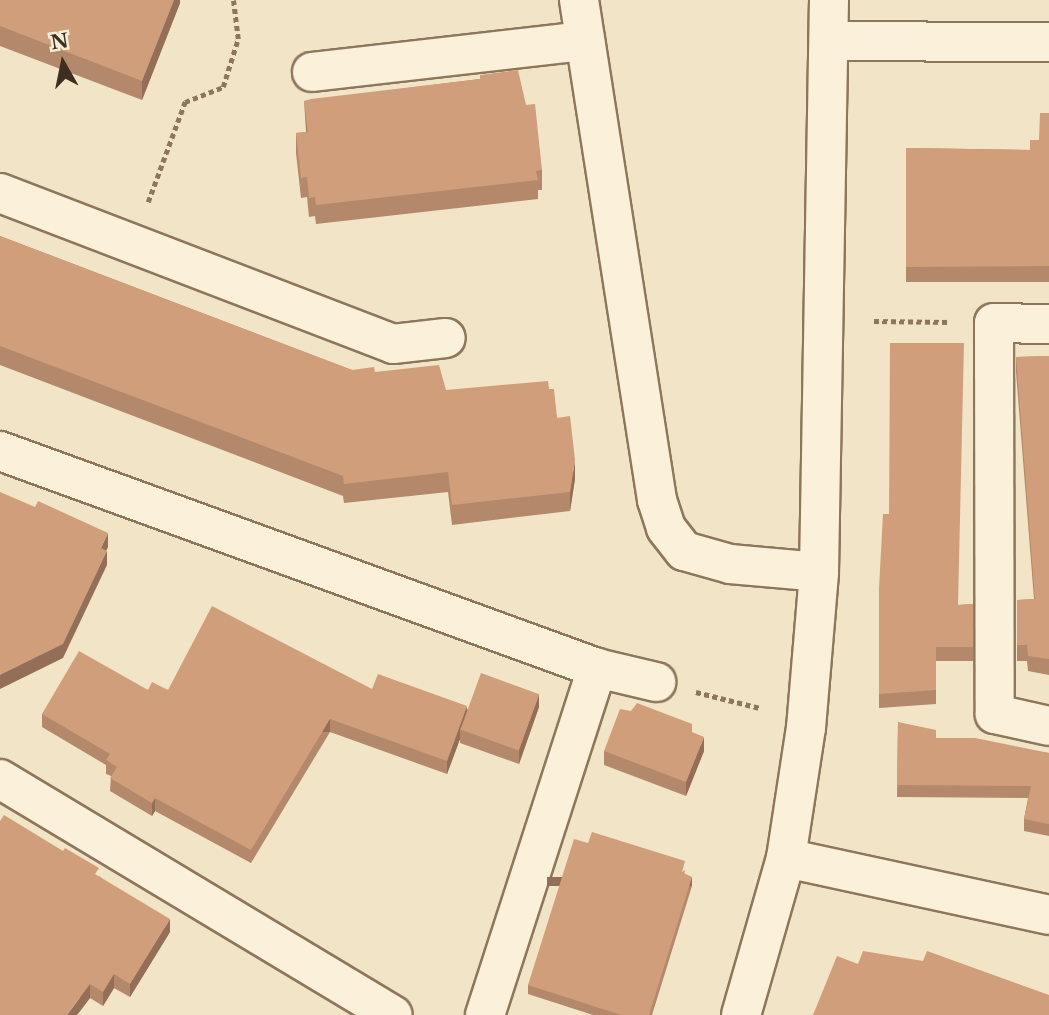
<!DOCTYPE html>
<style>
body{margin:0}
#map{position:relative;width:1049px;height:1015px;overflow:hidden;background:#f1e4c7;font-family:"Libre Baskerville",serif}
div>[style]{position:absolute}
.path>*{height:4.5px;margin-top:-2.25px;transform-origin:0;background:repeating-linear-gradient(90deg,#8e765b 0 5px,transparent 0 8.5px)}
.roads{filter:drop-shadow(2px 0 #8e765b) drop-shadow(-2px 0 #8e765b) drop-shadow(0 2px #8e765b) drop-shadow(0 -2px #8e765b)}
.minor>*{height:38px;margin:-19px;padding:0 19px;transform-origin:19px;border-radius:19px;background:#fbf1db}
.wall>*{inset:0;background:#b4886a}
.shaded-wall>*{inset:0;background:#926f56;transform-origin:0 0}
.building>*{inset:0;background:#d19e7b;transform-origin:0 0}
span{translate:-50% -50%;white-space:nowrap;text-align:center;line-height:1.15;-webkit-text-stroke:7px #f8eed7;paint-order:stroke}
.north{position:absolute;left:28px;top:28px;width:70px;height:70px;-webkit-text-stroke:5px #f8eed7;paint-order:stroke;rotate:351deg;font-size:19px;font-weight:700;line-height:28px;text-align:center;color:#3e2e1f}
.north::after{content:'';display:block;margin:auto;width:24px;height:32px;background:#3e2e1f;clip-path:polygon(50% 0,100% 100%,50% 72%,0 100%)}
</style>
<div id="map">
<div class="path">
<div style="left:148px;top:202px;width:107px;rotate:-69.7deg"></div>
<div style="left:185px;top:102px;width:41px;rotate:-21.5deg"></div>
<div style="left:223px;top:87px;width:50px;rotate:-72.6deg"></div>
<div style="left:238px;top:39px;width:39px;rotate:-97deg"></div>
<div style="left:874px;top:321px;width:76px;rotate:0.8deg"></div>
<div style="left:696px;top:692px;width:66px;rotate:14deg"></div>
</div>
<div class="roads">
<div class="minor">
<div style="left:579px;top:0;width:506px;rotate:81.13deg"></div>
<div style="left:657px;top:500px;width:29px;rotate:72deg"></div>
<div style="left:666px;top:528px;width:29px;rotate:52deg"></div>
<div style="left:684px;top:551px;width:48px;rotate:15.8deg"></div>
<div style="left:730px;top:564px;width:89px;rotate:5.1deg"></div>
<div style="left:829px;top:41px;width:220px;rotate:0.3deg"></div>
<div style="left:312px;top:72px;width:275px;rotate:-6.5deg"></div>
<div style="left:0;top:193px;width:421px;rotate:21deg"></div>
<div style="left:393px;top:344px;width:53px;rotate:-6.5deg"></div>
<div style="left:1049px;top:324px;width:55px;rotate:-179deg"></div>
<div style="left:994px;top:323px;width:391px;rotate:89.9deg"></div>
<div style="left:995px;top:714px;width:55px;rotate:12.5deg"></div>
<div style="left:0;top:451px;width:635px;rotate:19.98deg"></div>
<div style="left:597px;top:668px;width:61px;rotate:13.3deg"></div>
<div style="left:0;top:779px;width:458px;rotate:31deg"></div>
<div style="left:786px;top:858px;width:269px;rotate:12.2deg"></div>
<div style="left:485px;top:1015px;width:365px;rotate:-72.1deg"></div>
<div style="left:741px;top:1015px;width:163px;rotate:-74deg"></div>
<div style="left:786px;top:858px;width:132px;rotate:-81.3deg"></div>
<div style="left:806px;top:728px;width:157px;rotate:-85.2deg"></div>
<div style="left:819px;top:572px;width:572px;rotate:-89deg"></div>
</div>
</div>
<div class="wall">
<div style="clip-path:polygon(0 0,180px 0,180px 3px,142px 100px,0 46px)"></div>
<div style="clip-path:polygon(480px 75px,542px 170px,542px 190px,538px 190px,538px 199px,316px 224px,315px 216px,309px 217px,307px 197px,301px 198px,296px 153px,296px 133px,306px 132px,304px 101px,480px 79px)"></div>
<div style="clip-path:polygon(1049px 113px,1049px 282px,906px 282px,906px 148px,1030px 150px,1039px 140px)"></div>
<div style="clip-path:polygon(0 236px,352px 370px,375px 372px,446px 390px,549px 389px,575px 479px,570px 511px,452px 525px,448px 492px,344px 503px,343px 496px,0 365px)"></div>
<div style="clip-path:polygon(1049px 345px,1049px 675px,1028px 671px,1027px 661px,1017px 661px,1017px 600px,1034px 599px,1016px 372px,1016px 357px,1049px 356px)"></div>
<div style="clip-path:polygon(879px 588px,958px 605px,973px 604px,973px 661px,936px 661px,936px 704px,879px 708px)"></div>
<div style="clip-path:polygon(372px 689px,467px 709px,539px 707px,519px 764px,460px 743px,460px 739px,447px 774px,330px 732px,251px 863px,155px 811px,152px 816px,110px 791px,111px 776px,106px 774px,106px 765px,42px 727px,42px 714px,148px 690px)"></div>
<div style="clip-path:polygon(898px 722px,936px 738px,1049px 753px,1049px 836px,1024px 831px,1024px 819px,1028px 798px,897px 797px)"></div>
<div style="clip-path:polygon(692px 732px,704px 751px,686px 796px,604px 765px,604px 751px)"></div>
<div style="clip-path:polygon(685px 870px,684px 873px,692px 886px,652px 1015px,593px 1015px,528px 994px,528px 985px)"></div>
<div style="clip-path:polygon(99px 876px,170px 932px,130px 997px,114px 988px,103px 1006px,90px 998px,77px 1015px)"></div>
</div>
<div class="shaded-wall">
<div style="clip-path:polygon(174px 0,180px 0,180px 3px,142px 100px,142px 81px)"></div>
<div style="clip-path:polygon(575px 460px,575px 479px,570px 511px,570px 492px)"></div>
<div style="clip-path:polygon(108px 533px,108px 547px,101px 562px,101px 548px)"></div>
<div style="clip-path:polygon(107px 551px,107px 565px,63px 658px,0 689px,0 675px)"></div>
<div style="clip-path:polygon(539px 694px,539px 707px,519px 764px,519px 750px)"></div>
<div style="clip-path:polygon(467px 706px,467px 719px,460px 729px,460px 739px,447px 774px,447px 761px)"></div>
<div style="left:330px;top:719px;width:13px;height:153px;rotate:90deg"></div>
<div style="clip-path:polygon(704px 737px,704px 751px,686px 796px,686px 782px)"></div>
<div style="clip-path:polygon(155px 798px,155px 811px,152px 816px,152px 803px)"></div>
<div style="left:692px;top:877px;width:9px;height:145px;rotate:90deg"></div>
<div style="clip-path:polygon(170px 919px,170px 932px,130px 997px,130px 984px)"></div>
<div style="clip-path:polygon(114px 974px,114px 988px,103px 1006px,103px 992px)"></div>
<div style="clip-path:polygon(90px 984px,90px 998px,77px 1015px,67px 1015px)"></div>
</div>
<div class="building">
<div style="clip-path:polygon(0 0,174px 0,142px 81px,0 26px)"></div>
<div style="clip-path:polygon(518px 70px,526px 105px,535px 104px,542px 170px,536px 171px,538px 180px,316px 205px,315px 197px,309px 198px,307px 177px,301px 178px,296px 133px,308px 132px,304px 101px,311px 99px,480px 79px,480px 75px)"></div>
<div style="clip-path:polygon(1040px 113px,1049px 113px,1049px 266px,906px 267px,906px 148px,1030px 150px,1030px 140px,1039px 140px)"></div>
<div style="clip-path:polygon(0 236px,352px 370px,374px 367px,375px 372px,439px 365px,446px 390px,548px 381px,549px 389px,554px 389px,557px 418px,570px 416px,575px 460px,570px 492px,452px 505px,448px 472px,344px 484px,343px 476px,0 346px)"></div>
<div style="clip-path:polygon(890px 343px,964px 343px,958px 605px,973px 604px,973px 647px,936px 647px,936px 690px,879px 694px,879px 588px,883px 514px,889px 514px)"></div>
<div style="clip-path:polygon(1049px 356px,1049px 659px,1028px 656px,1027px 645px,1017px 645px,1017px 600px,1035px 599px,1016px 357px)"></div>
<div style="clip-path:polygon(0 492px,35px 507px,38px 501px,108px 533px,101px 548px,107px 551px,63px 644px,0 675px)"></div>
<div style="clip-path:polygon(212px 606px,372px 689px,378px 674px,467px 706px,447px 761px,330px 719px,251px 850px,155px 798px,152px 803px,110px 778px,117px 767px,106px 760px,110px 754px,42px 714px,79px 651px,148px 690px,152px 682px,168px 690px)"></div>
<div style="left:481px;top:673px;width:62px;height:60px;rotate:20deg"></div>
<div style="clip-path:polygon(637px 703px,692px 724px,692px 732px,704px 737px,686px 782px,604px 751px,620px 709px,631px 711px)"></div>
<div style="clip-path:polygon(898px 722px,936px 730px,936px 738px,975px 738px,1049px 753px,1049px 824px,1024px 819px,1031px 786px,897px 785px)"></div>
<div style="clip-path:polygon(4px 815px,63px 851px,65px 848px,99px 868px,95px 874px,170px 919px,130px 984px,114px 974px,103px 992px,90px 984px,67px 1015px,0 1015px,0 821px)"></div>
<div style="clip-path:polygon(592px 832px,685px 861px,682px 872px,692px 877px,649px 1015px,621px 1015px,528px 985px,574px 839px,588px 843px)"></div>
<div style="clip-path:polygon(863px 951px,923px 961px,927px 951px,1049px 995px,1049px 1015px,813px 1015px,837px 956px,858px 964px)"></div>
</div>
<div class="north">N</div>
</div>
